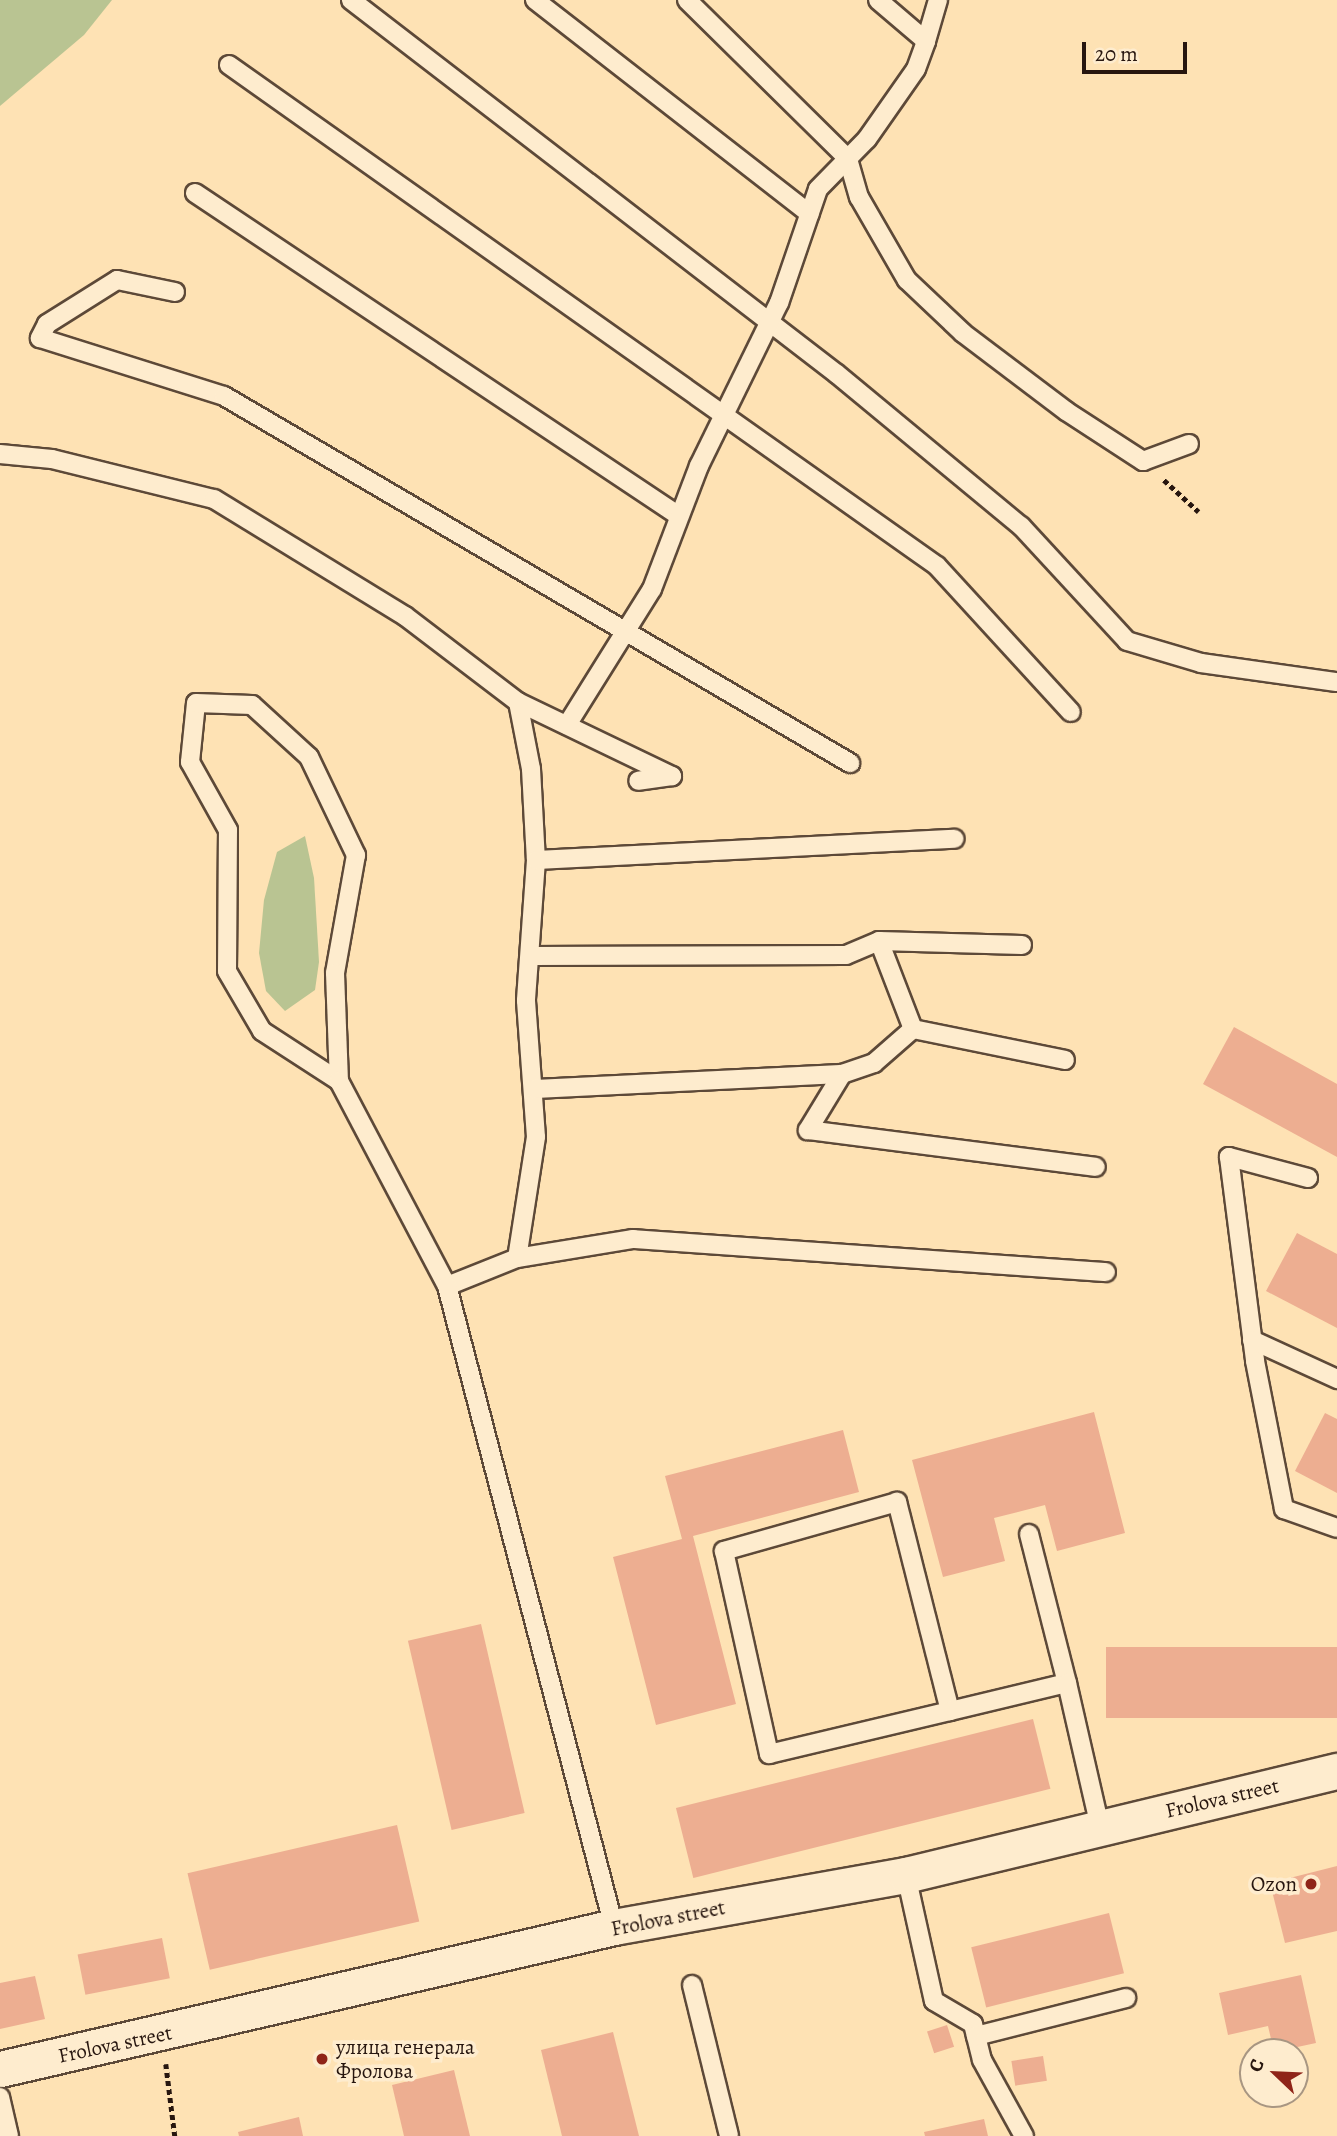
<!DOCTYPE html>
<meta charset="utf-8">
<style>
body{margin:0}
#map{position:relative;width:1337px;height:2136px;overflow:hidden;background:#fee2b4;font-family:Alegreya,serif}
div>[style]{position:absolute}
.green>*{inset:0;background:#b9c492}
.building>*{inset:0;background:#edae91;transform-origin:0 0}
.path>*{height:4.5px;margin-top:-2.25px;transform-origin:0;background:repeating-linear-gradient(90deg,#27160f 0 5px,transparent 0 8.5px)}
.roads{filter:drop-shadow(2px 0 #5d4938) drop-shadow(-2px 0 #5d4938) drop-shadow(0 2px #5d4938) drop-shadow(0 -2px #5d4938)}
.service>*{height:18px;margin:-9px;padding:0 9px;transform-origin:9px;border-radius:9px;background:#feecce}
.minor>*{height:35px;margin:-17.5px;padding:0 17.5px;transform-origin:17.5px;border-radius:17.5px;background:#feecce}
.dots>*{width:19px;height:19px;translate:-50% -50%;box-sizing:border-box;border:4px solid #feecce;border-radius:50%}
span{translate:-50% -50%;white-space:nowrap;text-align:center;line-height:1.15;-webkit-text-stroke:7px #feecce;paint-order:stroke}
.street-label{font-size:21px;color:#27160f}
.poi-label{font-size:21px;color:#27160f}
.right{translate:-100% -50%;text-align:right}
.left{translate:0 -50%;text-align:left}
.north{position:absolute;left:1239px;top:2038px;width:70px;height:70px;box-sizing:border-box;background:#feecce;border:2px solid #a89682;border-radius:50%;rotate:293deg;font-size:19px;font-weight:700;line-height:28px;text-align:center;color:#27160f}
.north::after{content:'';display:block;margin:auto;width:24px;height:32px;background:#8f2418;clip-path:polygon(50% 0,100% 100%,50% 72%,0 100%)}
.scale{position:absolute;left:1082px;top:42px;width:105px;height:32px;box-sizing:border-box;border:4px solid #27160f;border-top:0;padding-left:9px;font-size:21px;line-height:24px;white-space:nowrap;color:#27160f;-webkit-text-stroke:5px #feecce;paint-order:stroke}
</style>
<div id="map">
<div class="green">
<div style="clip-path:polygon(0 0,112px 0,84px 35px,0 106px)"></div>
<div style="clip-path:polygon(305px 836px,314px 878px,319px 962px,315px 990px,285px 1011px,266px 991px,259px 953px,264px 900px,277px 852px)"></div>
</div>
<div class="building">
<div style="clip-path:polygon(1234px 1027px,1337px 1084px,1337px 1157px,1203px 1084px)"></div>
<div style="clip-path:polygon(1297px 1233px,1337px 1254px,1337px 1328px,1266px 1291px)"></div>
<div style="clip-path:polygon(1094px 1412px,1125px 1533px,1057px 1551px,1045px 1505px,994px 1518px,1005px 1561px,943px 1577px,912px 1460px)"></div>
<div style="clip-path:polygon(1325px 1413px,1337px 1419px,1337px 1493px,1295px 1471px)"></div>
<div style="clip-path:polygon(843px 1430px,859px 1492px,693px 1536px,736px 1704px,656px 1725px,613px 1557px,682px 1539px,665px 1476px)"></div>
<div style="left:481px;top:1624px;width:194px;height:75px;rotate:77deg"></div>
<div style="left:1337px;top:1647px;width:71px;height:231px;rotate:90deg"></div>
<div style="left:1033px;top:1719px;width:72px;height:368px;rotate:76deg"></div>
<div style="left:397px;top:1825px;width:99px;height:215px;rotate:77deg"></div>
<div style="clip-path:polygon(1337px 1866px,1337px 1931px,1285px 1943px,1270px 1883px)"></div>
<div style="left:1109px;top:1913px;width:62px;height:142px;rotate:76deg"></div>
<div style="left:162px;top:1938px;width:41px;height:86px;rotate:79deg"></div>
<div style="clip-path:polygon(1301px 1975px,1316px 2043px,1274px 2052px,1268px 2026px,1228px 2035px,1219px 1993px)"></div>
<div style="clip-path:polygon(35px 1976px,45px 2019px,0 2029px,0 1983px)"></div>
<div style="left:947px;top:2025px;width:23px;height:21px;rotate:72deg"></div>
<div style="clip-path:polygon(613px 2032px,639px 2136px,562px 2136px,541px 2050px)"></div>
<div style="left:1043px;top:2056px;width:25px;height:32px;rotate:81deg"></div>
<div style="clip-path:polygon(454px 2070px,470px 2136px,404px 2136px,392px 2085px)"></div>
<div style="clip-path:polygon(299px 2117px,303px 2136px,239px 2136px,238px 2132px)"></div>
<div style="clip-path:polygon(984px 2119px,988px 2136px,925px 2136px,924px 2132px)"></div>
</div>
<div class="path">
<div style="left:1164px;top:480px;width:47px;rotate:42.4deg"></div>
<div style="left:166px;top:2064px;width:73px;rotate:82.9deg"></div>
</div>
<div class="roads">
<div class="service">
<div style="left:351px;top:0;width:613px;rotate:37.58deg"></div>
<div style="left:837px;top:374px;width:239px;rotate:39.6deg"></div>
<div style="left:1021px;top:526px;width:156px;rotate:47.3deg"></div>
<div style="left:1127px;top:641px;width:77px;rotate:16.6deg"></div>
<div style="left:1201px;top:663px;width:137px;rotate:8deg"></div>
<div style="left:535px;top:0;width:348px;rotate:37.9deg"></div>
<div style="left:687px;top:0;width:226px;rotate:44.6deg"></div>
<div style="left:848px;top:159px;width:40px;rotate:74deg"></div>
<div style="left:859px;top:197px;width:96px;rotate:60deg"></div>
<div style="left:907px;top:280px;width:77px;rotate:43.4deg"></div>
<div style="left:963px;top:333px;width:129px;rotate:37.1deg"></div>
<div style="left:1066px;top:411px;width:92px;rotate:33deg"></div>
<div style="left:1143px;top:461px;width:49px;rotate:-20.3deg"></div>
<div style="left:926px;top:41px;width:43px;rotate:-73.7deg"></div>
<div style="left:229px;top:65px;width:867px;rotate:35.28deg"></div>
<div style="left:937px;top:566px;width:198px;rotate:47.5deg"></div>
<div style="left:195px;top:193px;width:582px;rotate:33.72deg"></div>
<div style="left:175px;top:292px;width:59px;rotate:-168.3deg"></div>
<div style="left:117px;top:280px;width:83px;rotate:147.8deg"></div>
<div style="left:47px;top:324px;width:16px;rotate:117deg"></div>
<div style="left:40px;top:338px;width:193px;rotate:17.5deg"></div>
<div style="left:224px;top:396px;width:726px;rotate:30.38deg"></div>
<div style="left:0;top:454px;width:52px;rotate:5.5deg"></div>
<div style="left:52px;top:459px;width:167px;rotate:13.9deg"></div>
<div style="left:214px;top:499px;width:224px;rotate:31.5deg"></div>
<div style="left:405px;top:616px;width:142px;rotate:37.3deg"></div>
<div style="left:518px;top:702px;width:68px;rotate:79deg"></div>
<div style="left:531px;top:769px;width:91px;rotate:86.9deg"></div>
<div style="left:536px;top:860px;width:141px;rotate:94.1deg"></div>
<div style="left:526px;top:1001px;width:136px;rotate:85.8deg"></div>
<div style="left:536px;top:1137px;width:122px;rotate:98.9deg"></div>
<div style="left:517px;top:1258px;width:75px;rotate:158.2deg"></div>
<div style="left:518px;top:702px;width:171px;rotate:25.7deg"></div>
<div style="left:672px;top:776px;width:34px;rotate:172deg"></div>
<div style="left:567px;top:725px;width:160px;rotate:-58deg"></div>
<div style="left:652px;top:589px;width:132px;rotate:-69.1deg"></div>
<div style="left:699px;top:466px;width:182px;rotate:-63.9deg"></div>
<div style="left:779px;top:303px;width:120px;rotate:-71.1deg"></div>
<div style="left:818px;top:189px;width:70px;rotate:-45.6deg"></div>
<div style="left:867px;top:139px;width:85px;rotate:-55deg"></div>
<div style="left:916px;top:69px;width:30px;rotate:-70deg"></div>
<div style="left:926px;top:41px;width:63px;rotate:-139.5deg"></div>
<div style="left:536px;top:860px;width:419px;rotate:-2.9deg"></div>
<div style="left:531px;top:956px;width:315px;rotate:-0.2deg"></div>
<div style="left:846px;top:955px;width:36px;rotate:-23deg"></div>
<div style="left:913px;top:1029px;width:94px;rotate:-111.1deg"></div>
<div style="left:879px;top:941px;width:143px;rotate:1.6deg"></div>
<div style="left:842px;top:1074px;width:34px;rotate:-19deg"></div>
<div style="left:874px;top:1063px;width:52px;rotate:-41.1deg"></div>
<div style="left:913px;top:1029px;width:155px;rotate:11.5deg"></div>
<div style="left:339px;top:1081px;width:92px;rotate:-147deg"></div>
<div style="left:262px;top:1031px;width:69px;rotate:-120.3deg"></div>
<div style="left:227px;top:971px;width:141px;rotate:-89.6deg"></div>
<div style="left:228px;top:830px;width:78px;rotate:-119.2deg"></div>
<div style="left:190px;top:762px;width:59px;rotate:-84.2deg"></div>
<div style="left:196px;top:703px;width:56px;rotate:2deg"></div>
<div style="left:252px;top:705px;width:77px;rotate:42.4deg"></div>
<div style="left:309px;top:757px;width:109px;rotate:64.4deg"></div>
<div style="left:356px;top:855px;width:120px;rotate:100.1deg"></div>
<div style="left:335px;top:973px;width:108px;rotate:87.9deg"></div>
<div style="left:339px;top:1081px;width:232px;rotate:62.2deg"></div>
<div style="left:447px;top:1286px;width:662px;rotate:75.4deg"></div>
<div style="left:534px;top:1089px;width:308px;rotate:-2.8deg"></div>
<div style="left:842px;top:1074px;width:66px;rotate:121.3deg"></div>
<div style="left:808px;top:1130px;width:290px;rotate:7.3deg"></div>
<div style="left:1308px;top:1178px;width:82px;rotate:-165.1deg"></div>
<div style="left:1229px;top:1157px;width:206px;rotate:82.7deg"></div>
<div style="left:1255px;top:1361px;width:151px;rotate:78.9deg"></div>
<div style="left:1284px;top:1509px;width:56px;rotate:19.7deg"></div>
<div style="left:517px;top:1258px;width:118px;rotate:-9.3deg"></div>
<div style="left:633px;top:1239px;width:474px;rotate:4deg"></div>
<div style="left:1252px;top:1340px;width:94px;rotate:24.6deg"></div>
<div style="left:1029px;top:1534px;width:154px;rotate:75.7deg"></div>
<div style="left:950px;top:1711px;width:216px;rotate:-104.2deg"></div>
<div style="left:897px;top:1502px;width:180px;rotate:164.2deg"></div>
<div style="left:724px;top:1551px;width:208px;rotate:77.5deg"></div>
<div style="left:769px;top:1754px;width:186px;rotate:-13.4deg"></div>
<div style="left:950px;top:1711px;width:120px;rotate:-13.5deg"></div>
<div style="left:1067px;top:1683px;width:148px;rotate:77.1deg"></div>
<div style="left:906px;top:1875px;width:129px;rotate:77.5deg"></div>
<div style="left:934px;top:2001px;width:45px;rotate:30.5deg"></div>
<div style="left:973px;top:2024px;width:37px;rotate:76deg"></div>
<div style="left:982px;top:2060px;width:87px;rotate:61.1deg"></div>
<div style="left:692px;top:1985px;width:155px;rotate:76.2deg"></div>
<div style="left:976px;top:2036px;width:155px;rotate:-14.2deg"></div>
<div style="left:0;top:2097px;width:40px;rotate:77deg"></div>
</div>
<div class="minor">
<div style="left:0;top:2069px;width:630px;rotate:-13.02deg"></div>
<div style="left:614px;top:1927px;width:297px;rotate:-10.1deg"></div>
<div style="left:906px;top:1875px;width:443px;rotate:-13.6deg"></div>
</div>
</div>
<div class="dots">
<div style="left:1311px;top:1884px;background:#8f2418"></div>
<div style="left:322px;top:2059px;background:#8f2418"></div>
</div>
<div class="street-label">
<span style="left:1222px;top:1798px;rotate:-13deg">Frolova street</span>
<span style="left:668px;top:1918px;rotate:-11deg">Frolova street</span>
<span style="left:115px;top:2044px;rotate:-12deg">Frolova street</span>
</div>
<div class="poi-label">
<span class="right" style="left:1297px;top:1884px">Ozon</span>
<span class="left" style="left:336px;top:2059px">улица генерала<br>Фролова</span>
</div>
<div class="north">С</div>
<div class="scale">20 m</div>
</div>
